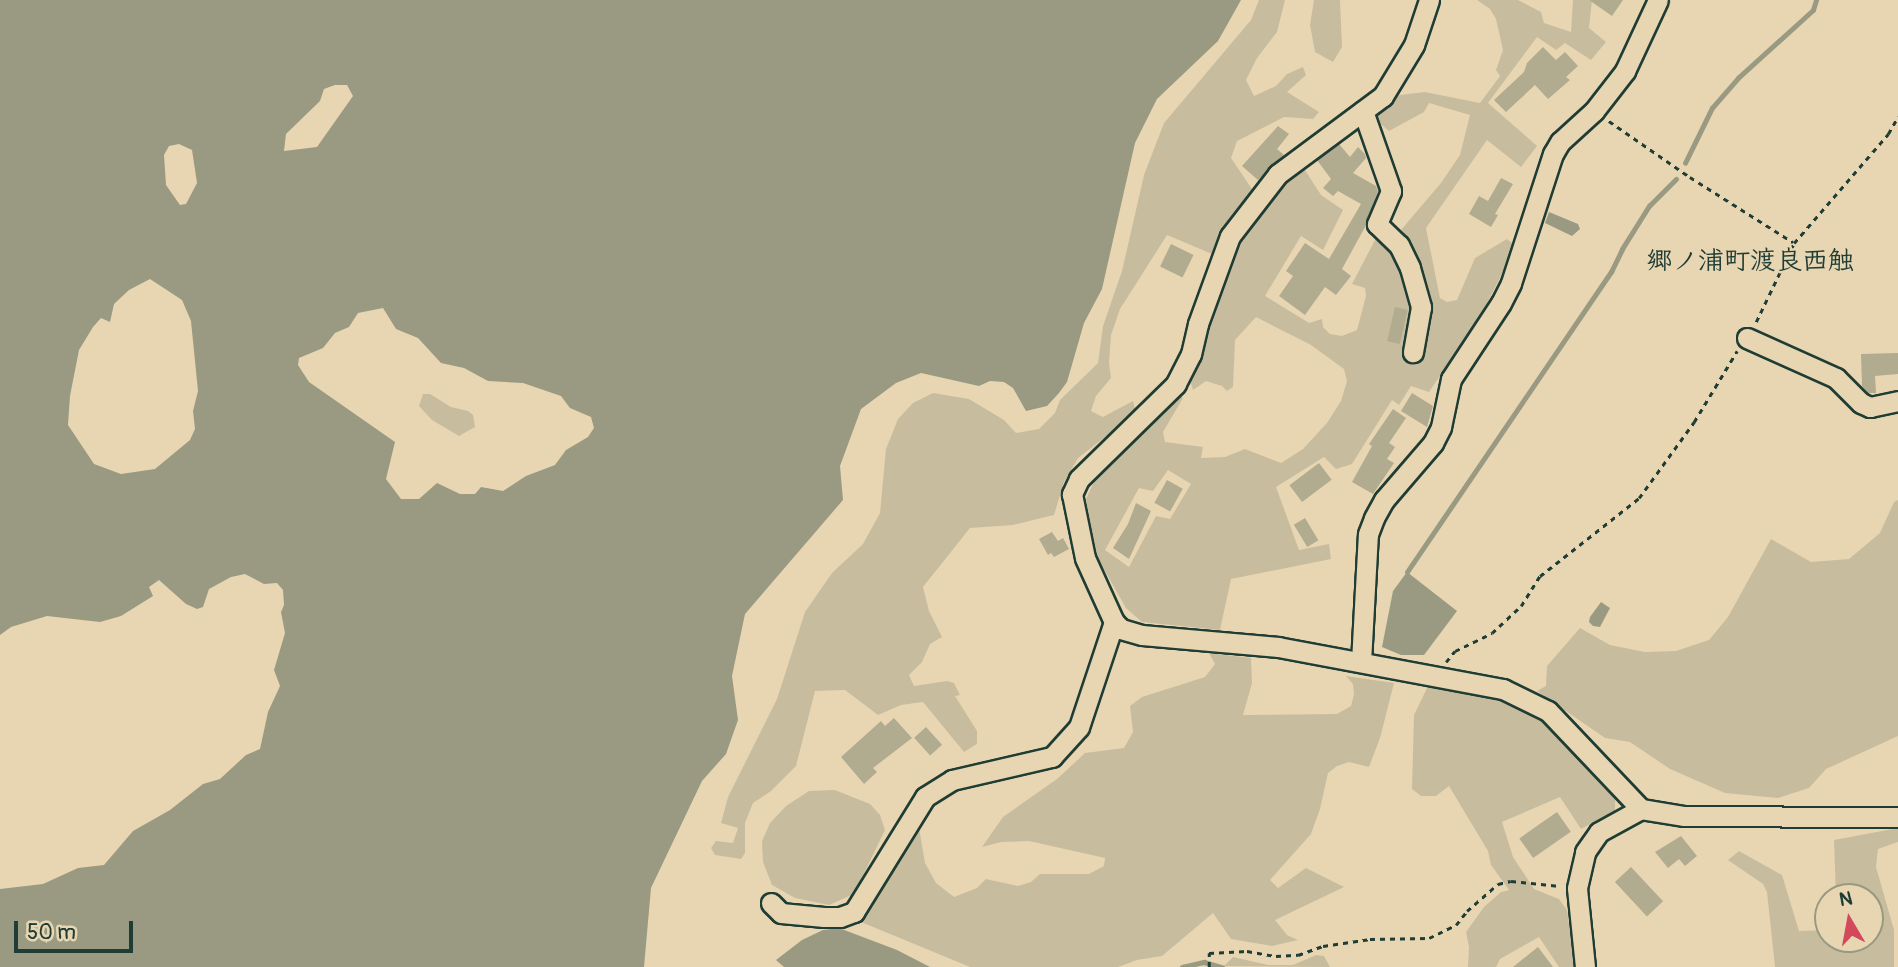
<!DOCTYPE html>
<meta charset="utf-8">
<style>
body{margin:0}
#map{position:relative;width:1898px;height:967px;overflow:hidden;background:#e8d6b3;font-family:Pangolin,"Klee One",sans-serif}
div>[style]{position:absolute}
.green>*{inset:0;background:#c7bd9e}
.water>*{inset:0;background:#999a81}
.stream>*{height:4.5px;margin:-2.25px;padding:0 2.25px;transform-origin:2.25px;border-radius:2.25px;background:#999a81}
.building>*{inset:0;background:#b1ab90;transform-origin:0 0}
.path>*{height:2.5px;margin-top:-1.25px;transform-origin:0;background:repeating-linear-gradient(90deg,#1f3d34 0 5px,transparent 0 10px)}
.roads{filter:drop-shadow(2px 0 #1f3d34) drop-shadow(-2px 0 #1f3d34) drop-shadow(0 2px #1f3d34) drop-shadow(0 -2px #1f3d34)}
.minor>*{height:19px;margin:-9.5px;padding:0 9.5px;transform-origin:9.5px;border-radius:9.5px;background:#e8d6b3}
span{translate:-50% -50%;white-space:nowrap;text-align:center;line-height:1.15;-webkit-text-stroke:5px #e8d6b3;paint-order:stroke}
.quarter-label{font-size:26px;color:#1f3d34;font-weight:700}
.north{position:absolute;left:1814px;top:883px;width:70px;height:70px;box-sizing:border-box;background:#e8d6b3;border:2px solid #989980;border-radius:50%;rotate:350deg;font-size:19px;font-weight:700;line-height:28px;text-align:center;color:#1f3d34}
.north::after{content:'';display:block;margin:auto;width:24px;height:32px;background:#d1495b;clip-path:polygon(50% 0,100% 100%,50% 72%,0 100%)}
.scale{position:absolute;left:14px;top:921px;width:119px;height:32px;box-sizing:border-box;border:4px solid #1f3d34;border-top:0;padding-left:9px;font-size:21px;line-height:24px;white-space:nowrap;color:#1f3d34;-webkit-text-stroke:5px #e8d6b3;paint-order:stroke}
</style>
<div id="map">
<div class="green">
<div style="clip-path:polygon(1259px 0,1285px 0,1277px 32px,1257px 58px,1246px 80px,1254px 96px,1276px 86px,1287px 74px,1303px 67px,1306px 75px,1287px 92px,1319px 112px,1313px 119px,1284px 117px,1237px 141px,1231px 158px,1254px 192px,1232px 216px,1212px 254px,1167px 235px,1120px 309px,1111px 335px,1109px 363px,1111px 378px,1096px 396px,1091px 411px,1103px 417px,1133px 401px,1136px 413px,1078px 458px,1064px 482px,1054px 515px,1013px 525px,970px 528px,923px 587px,929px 611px,942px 637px,930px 644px,922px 662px,909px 675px,914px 686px,947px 681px,954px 683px,960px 695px,955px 696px,977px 731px,977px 744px,964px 752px,923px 702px,901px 705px,878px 715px,845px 690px,815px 691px,796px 766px,771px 791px,753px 803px,745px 823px,745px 853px,741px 859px,715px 855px,711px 848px,716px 841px,733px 843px,738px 828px,721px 823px,728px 797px,777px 699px,805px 612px,832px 573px,863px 544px,880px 513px,886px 449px,898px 419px,913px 403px,933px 393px,969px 399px,1004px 420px,1016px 433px,1039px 429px,1055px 413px,1060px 400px,1098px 363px,1103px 326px,1122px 271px,1144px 175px,1164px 123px,1251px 20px)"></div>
<div style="clip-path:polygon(1314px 0,1340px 0,1342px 47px,1333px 62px,1315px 52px,1310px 25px)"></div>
<div style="clip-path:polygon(evenodd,1477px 0,1518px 0,1541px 12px,1544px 23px,1571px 32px,1573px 0,1592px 0,1589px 28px,1606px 42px,1591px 60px,1565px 43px,1556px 50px,1537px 37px,1488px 103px,1537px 146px,1521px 167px,1487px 140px,1426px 228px,1440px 298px,1447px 302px,1457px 300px,1475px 258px,1507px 239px,1516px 246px,1480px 317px,1429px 392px,1411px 386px,1399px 405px,1392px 400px,1352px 464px,1336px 469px,1324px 457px,1276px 487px,1299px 550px,1329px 544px,1331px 559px,1231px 579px,1220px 630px,1142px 622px,1126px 608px,1101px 564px,1092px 541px,1086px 499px,1094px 482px,1178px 394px,1183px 398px,1163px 432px,1165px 442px,1203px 447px,1201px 458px,1225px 457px,1245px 449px,1281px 463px,1303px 449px,1327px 423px,1341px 401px,1347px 381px,1344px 369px,1311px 345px,1256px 317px,1235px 340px,1233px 387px,1227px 391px,1222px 386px,1206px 381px,1193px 390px,1190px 380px,1213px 303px,1238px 245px,1259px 212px,1303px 167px,1321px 195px,1343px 210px,1323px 250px,1301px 236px,1265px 296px,1309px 323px,1322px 319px,1323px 327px,1330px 334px,1342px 336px,1357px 330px,1366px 296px,1365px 288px,1352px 284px,1376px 238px,1389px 244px,1441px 183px,1460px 155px,1470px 115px,1429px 103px,1424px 112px,1389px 131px,1376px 120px,1383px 105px,1400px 95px,1425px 92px,1480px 103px,1500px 76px,1496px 70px,1503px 50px,1496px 19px,1490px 9px,1477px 0,1168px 470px,1191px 484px,1170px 519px,1156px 516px,1129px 567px,1105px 550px,1139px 488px,1153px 491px,1168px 470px)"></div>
<div style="clip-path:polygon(423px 394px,430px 394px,451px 407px,468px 411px,473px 415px,475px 427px,459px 436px,432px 420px,419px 406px)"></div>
<div style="clip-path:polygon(1898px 500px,1898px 736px,1826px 769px,1809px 788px,1778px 798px,1725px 793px,1670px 769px,1630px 742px,1605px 738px,1537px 691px,1546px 686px,1547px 666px,1580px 628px,1610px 645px,1645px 652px,1676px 651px,1709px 640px,1728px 617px,1771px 539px,1811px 562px,1849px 559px,1880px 533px,1894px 502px)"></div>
<div style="clip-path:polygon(1209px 653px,1251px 658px,1252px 683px,1243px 715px,1337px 714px,1351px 706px,1354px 694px,1353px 684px,1346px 676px,1394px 683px,1380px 738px,1369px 767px,1349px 762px,1337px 766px,1328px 773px,1320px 809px,1311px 834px,1270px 880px,1278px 888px,1306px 868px,1344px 887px,1275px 920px,1287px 935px,1298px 940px,1272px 946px,1231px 939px,1213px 913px,1162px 956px,1137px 960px,1118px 967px,970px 967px,861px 922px,917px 816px,925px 863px,936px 883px,954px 897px,977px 888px,986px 879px,1018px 886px,1031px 882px,1040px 874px,1089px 874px,1104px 866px,1105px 858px,1029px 841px,1001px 842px,982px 847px,1003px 817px,1057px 779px,1085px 753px,1124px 748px,1133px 732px,1130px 706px,1142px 697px,1205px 677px,1215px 664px)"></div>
<div style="clip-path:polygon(1428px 686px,1491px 696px,1530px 709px,1576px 750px,1615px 798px,1615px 811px,1581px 829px,1560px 797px,1502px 822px,1513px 857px,1534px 889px,1559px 899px,1567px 910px,1575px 967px,1559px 967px,1539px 937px,1500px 959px,1496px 967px,1468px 967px,1469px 947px,1466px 932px,1484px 907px,1501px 892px,1509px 890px,1491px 865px,1488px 851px,1449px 786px,1436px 796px,1421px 796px,1412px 789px,1414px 715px)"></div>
<div style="clip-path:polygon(835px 790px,870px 804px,880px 815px,885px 830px,854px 894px,829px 905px,795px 898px,772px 885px,763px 862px,762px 841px,770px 823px,786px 806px,809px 791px)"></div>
<div style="clip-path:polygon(1898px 828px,1898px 842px,1878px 849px,1876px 867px,1894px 930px,1894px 967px,1775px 967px,1767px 892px,1763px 884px,1728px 860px,1739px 851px,1782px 875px,1799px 931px,1828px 930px,1828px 939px,1870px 939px,1870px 897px,1836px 897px,1834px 840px)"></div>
<div style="clip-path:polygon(1316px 955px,1324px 956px,1330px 967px,1224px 966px,1233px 957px,1268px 965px,1293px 965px)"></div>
</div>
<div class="water">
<div style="clip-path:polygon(evenodd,0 0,1241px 0,1218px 41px,1157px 99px,1135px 143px,1102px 289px,1084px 323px,1067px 382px,1059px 393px,1047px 406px,1026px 411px,1013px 388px,1004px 382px,990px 381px,979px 386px,921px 373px,896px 383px,861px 409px,840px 466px,843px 500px,745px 614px,732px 676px,738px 720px,726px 754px,702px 781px,651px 888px,644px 967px,0 967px,0 889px,43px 884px,78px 868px,104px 865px,133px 831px,170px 810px,203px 784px,220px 779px,246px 755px,260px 749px,268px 712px,280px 686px,274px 670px,285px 633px,281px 612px,284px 605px,283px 590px,277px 583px,264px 584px,245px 574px,231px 577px,209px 589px,203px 607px,197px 609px,186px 604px,159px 580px,149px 587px,153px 596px,121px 616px,100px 622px,47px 616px,11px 627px,0 635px,0 0,335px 85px,347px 85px,353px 96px,317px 147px,284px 151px,286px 134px,320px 101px,324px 89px,335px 85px,0 0,179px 144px,192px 150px,197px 183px,186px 204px,180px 205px,166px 185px,164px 155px,169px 146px,179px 144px,0 0,150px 279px,182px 300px,191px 321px,198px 391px,193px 411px,195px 429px,190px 440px,155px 469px,121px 474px,94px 464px,68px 425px,70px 396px,79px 350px,93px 327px,101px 318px,110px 322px,114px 304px,129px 290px,150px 279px,0 0,383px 308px,396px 329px,418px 338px,441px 363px,464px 368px,488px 381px,523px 383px,561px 396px,570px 408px,591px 417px,594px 428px,588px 437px,566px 450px,555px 465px,526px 476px,503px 491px,481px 487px,475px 494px,460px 494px,437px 483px,419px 499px,401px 499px,386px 479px,395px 442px,309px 382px,298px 365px,299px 358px,323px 348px,335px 333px,349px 327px,358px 313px,383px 308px)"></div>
<div style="clip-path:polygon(1549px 212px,1578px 224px,1580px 229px,1572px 236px,1545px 223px)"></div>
<div style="clip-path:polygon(1407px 572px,1457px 611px,1424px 655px,1401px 655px,1382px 647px,1393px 591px)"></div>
<div style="clip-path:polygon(1601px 602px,1610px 608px,1600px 627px,1593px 626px,1589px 622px,1590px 617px)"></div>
<div style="clip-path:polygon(839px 928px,897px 950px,930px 967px,784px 967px,776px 960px,802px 940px,823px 930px)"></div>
</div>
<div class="stream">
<div style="left:1685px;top:163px;width:61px;rotate:-63.9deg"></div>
<div style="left:1712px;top:108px;width:40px;rotate:-49deg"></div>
<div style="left:1738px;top:78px;width:101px;rotate:-42.2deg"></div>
<div style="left:1813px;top:10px;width:10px;rotate:-73deg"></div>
<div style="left:1407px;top:572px;width:363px;rotate:-55.8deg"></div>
<div style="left:1611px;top:272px;width:25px;rotate:-64deg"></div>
<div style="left:1622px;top:249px;width:51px;rotate:-57.9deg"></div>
<div style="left:1649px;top:206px;width:38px;rotate:-45deg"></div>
<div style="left:1182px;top:967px;width:23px;rotate:-13deg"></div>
<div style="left:1204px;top:962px;width:19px;rotate:16deg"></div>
</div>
<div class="building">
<div style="clip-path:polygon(1589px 0,1623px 0,1612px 16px)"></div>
<div style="clip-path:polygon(1543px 47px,1556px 60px,1565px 52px,1578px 66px,1566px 77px,1570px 80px,1548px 99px,1535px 85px,1506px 112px,1494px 100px,1524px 72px,1527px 63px)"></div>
<div style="clip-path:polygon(1278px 126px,1289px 134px,1277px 149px,1284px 155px,1258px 180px,1242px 166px)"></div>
<div style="clip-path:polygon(1339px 144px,1350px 157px,1358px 147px,1365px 154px,1366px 158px,1353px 173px,1376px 186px,1378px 191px,1365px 227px,1342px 269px,1351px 276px,1336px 295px,1325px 287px,1305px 315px,1279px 296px,1293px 276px,1286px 271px,1305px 243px,1329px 259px,1361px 204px,1338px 191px,1333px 196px,1323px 188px,1331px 179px,1317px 160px)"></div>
<div style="clip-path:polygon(1501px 178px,1513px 184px,1495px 214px,1498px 215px,1491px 227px,1469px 214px,1479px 196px,1488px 201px)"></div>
<div style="left:1171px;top:244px;width:25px;height:25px;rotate:26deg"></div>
<div style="left:1395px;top:307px;width:13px;height:35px;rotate:13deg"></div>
<div style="clip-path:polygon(1898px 353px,1898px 374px,1875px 376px,1876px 393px,1868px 393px,1862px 386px,1861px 354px)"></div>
<div style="clip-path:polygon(1412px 393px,1433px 406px,1427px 427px,1401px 411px)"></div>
<div style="clip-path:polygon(1393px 409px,1406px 418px,1389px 443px,1395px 447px,1387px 459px,1394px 463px,1373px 494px,1352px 482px,1372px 446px,1369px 444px)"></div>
<div style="left:1319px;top:463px;width:21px;height:37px;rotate:53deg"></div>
<div style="left:1167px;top:480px;width:18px;height:26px;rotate:29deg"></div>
<div style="clip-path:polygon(1136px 503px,1151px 511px,1129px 559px,1113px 548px,1128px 524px)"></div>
<div style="left:1305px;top:518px;width:26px;height:13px;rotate:59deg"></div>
<div style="clip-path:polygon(1052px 532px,1058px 541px,1063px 538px,1069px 549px,1054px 557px,1051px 553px,1048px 555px,1039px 539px)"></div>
<div style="clip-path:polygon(894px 718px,912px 738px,873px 768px,877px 772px,864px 784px,841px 757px,881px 721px,885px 726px)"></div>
<div style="left:926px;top:727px;width:24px;height:16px;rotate:48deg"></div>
<div style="left:1557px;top:812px;width:24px;height:46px;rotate:55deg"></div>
<div style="clip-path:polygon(1681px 836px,1697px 856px,1685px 866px,1679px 859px,1668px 868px,1655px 852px)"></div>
<div style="left:1631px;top:867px;width:47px;height:22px;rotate:47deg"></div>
<div style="clip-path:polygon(1538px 947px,1553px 967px,1513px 967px)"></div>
</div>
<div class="path">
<div style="left:1609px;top:121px;width:98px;rotate:34.7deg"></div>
<div style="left:1690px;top:177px;width:122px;rotate:32.3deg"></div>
<div style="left:1756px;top:322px;width:88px;rotate:-64.3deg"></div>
<div style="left:1794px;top:243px;width:144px;rotate:-49.2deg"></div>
<div style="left:1888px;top:134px;width:20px;rotate:-60deg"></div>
<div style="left:1446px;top:662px;width:14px;rotate:-51deg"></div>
<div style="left:1455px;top:651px;width:41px;rotate:-25.9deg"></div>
<div style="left:1492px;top:633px;width:40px;rotate:-43deg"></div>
<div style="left:1521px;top:606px;width:36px;rotate:-58deg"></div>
<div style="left:1540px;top:576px;width:126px;rotate:-38.2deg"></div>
<div style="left:1639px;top:498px;width:94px;rotate:-54.1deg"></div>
<div style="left:1694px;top:422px;width:83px;rotate:-58.8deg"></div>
<div style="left:1209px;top:967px;width:14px;rotate:-90deg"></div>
<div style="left:1209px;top:953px;width:38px;rotate:-3deg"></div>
<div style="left:1247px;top:951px;width:29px;rotate:10deg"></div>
<div style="left:1276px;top:956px;width:22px;rotate:-3deg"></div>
<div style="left:1298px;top:955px;width:27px;rotate:-20deg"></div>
<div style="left:1323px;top:946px;width:48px;rotate:-8.5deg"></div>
<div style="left:1370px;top:939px;width:59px;rotate:-1deg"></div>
<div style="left:1429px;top:938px;width:30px;rotate:-26deg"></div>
<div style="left:1456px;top:925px;width:18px;rotate:-52deg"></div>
<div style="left:1467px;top:911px;width:41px;rotate:-41.1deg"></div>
<div style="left:1498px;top:884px;width:13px;rotate:-13deg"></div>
<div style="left:1511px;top:881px;width:49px;rotate:5.8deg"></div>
</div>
<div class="roads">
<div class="minor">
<div style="left:1429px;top:0;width:47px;rotate:108.4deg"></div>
<div style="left:1414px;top:45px;width:60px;rotate:121.3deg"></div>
<div style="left:1383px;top:96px;width:131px;rotate:143.4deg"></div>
<div style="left:1278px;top:174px;width:78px;rotate:127.7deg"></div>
<div style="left:1230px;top:236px;width:94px;rotate:110deg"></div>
<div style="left:1198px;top:324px;width:31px;rotate:103deg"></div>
<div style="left:1191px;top:354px;width:34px;rotate:117deg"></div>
<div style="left:1176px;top:384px;width:136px;rotate:135.6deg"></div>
<div style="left:1079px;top:479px;width:17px;rotate:115deg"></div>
<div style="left:1072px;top:494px;width:65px;rotate:78.5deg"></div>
<div style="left:1085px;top:558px;width:70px;rotate:65.6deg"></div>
<div style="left:1114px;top:622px;width:10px;rotate:45deg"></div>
<div style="left:1121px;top:629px;width:22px;rotate:16deg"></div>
<div style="left:1142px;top:635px;width:137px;rotate:5deg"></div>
<div style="left:1278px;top:647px;width:229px;rotate:10.6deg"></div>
<div style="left:1503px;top:689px;width:50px;rotate:26.1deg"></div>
<div style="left:1548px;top:711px;width:135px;rotate:46.5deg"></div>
<div style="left:1641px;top:809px;width:44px;rotate:9.2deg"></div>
<div style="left:1684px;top:816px;width:214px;rotate:0.3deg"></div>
<div style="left:1363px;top:111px;width:85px;rotate:70.7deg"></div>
<div style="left:1391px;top:191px;width:36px;rotate:113deg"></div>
<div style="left:1377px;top:224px;width:30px;rotate:44deg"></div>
<div style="left:1399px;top:245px;width:25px;rotate:64deg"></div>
<div style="left:1410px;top:268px;width:41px;rotate:74.2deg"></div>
<div style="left:1421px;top:307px;width:46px;rotate:100.1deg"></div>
<div style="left:1747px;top:338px;width:98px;rotate:24.2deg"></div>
<div style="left:1836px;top:378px;width:35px;rotate:45deg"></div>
<div style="left:1861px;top:403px;width:10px;rotate:24deg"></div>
<div style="left:1870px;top:407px;width:29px;rotate:-12deg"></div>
<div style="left:1361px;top:662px;width:128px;rotate:-86.9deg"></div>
<div style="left:1368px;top:534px;width:17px;rotate:-69deg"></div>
<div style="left:1374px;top:518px;width:21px;rotate:-61deg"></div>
<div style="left:1384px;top:500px;width:75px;rotate:-49.3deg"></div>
<div style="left:1433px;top:443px;width:18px;rotate:-63deg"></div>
<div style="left:1441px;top:427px;width:49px;rotate:-78.2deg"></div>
<div style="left:1451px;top:379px;width:91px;rotate:-56.7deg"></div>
<div style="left:1501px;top:303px;width:22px;rotate:-63deg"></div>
<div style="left:1511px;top:283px;width:136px;rotate:-72deg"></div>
<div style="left:1553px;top:154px;width:14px;rotate:-60deg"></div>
<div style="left:1560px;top:142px;width:46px;rotate:-42.4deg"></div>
<div style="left:1594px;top:111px;width:51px;rotate:-52.2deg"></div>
<div style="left:1625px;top:71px;width:78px;rotate:-65.1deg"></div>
<div style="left:771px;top:903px;width:14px;rotate:45deg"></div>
<div style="left:781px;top:913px;width:43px;rotate:5.3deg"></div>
<div style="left:824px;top:917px;width:16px"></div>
<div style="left:840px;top:917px;width:15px;rotate:-20deg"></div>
<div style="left:854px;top:912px;width:135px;rotate:-58.3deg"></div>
<div style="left:925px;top:797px;width:32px;rotate:-32deg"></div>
<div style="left:952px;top:780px;width:103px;rotate:-13deg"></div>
<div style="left:1052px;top:757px;width:40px;rotate:-48deg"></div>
<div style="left:1079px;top:727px;width:111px;rotate:-71.6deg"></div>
<div style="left:1585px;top:967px;width:79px;rotate:-95.8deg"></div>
<div style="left:1577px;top:888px;width:37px;rotate:-77deg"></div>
<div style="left:1585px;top:852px;width:24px;rotate:-55deg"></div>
<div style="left:1599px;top:832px;width:48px;rotate:-28.7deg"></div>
</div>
</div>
<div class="quarter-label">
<span style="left:1750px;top:262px">郷ノ浦町渡良西触</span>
</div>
<div class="north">N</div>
<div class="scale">50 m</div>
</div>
